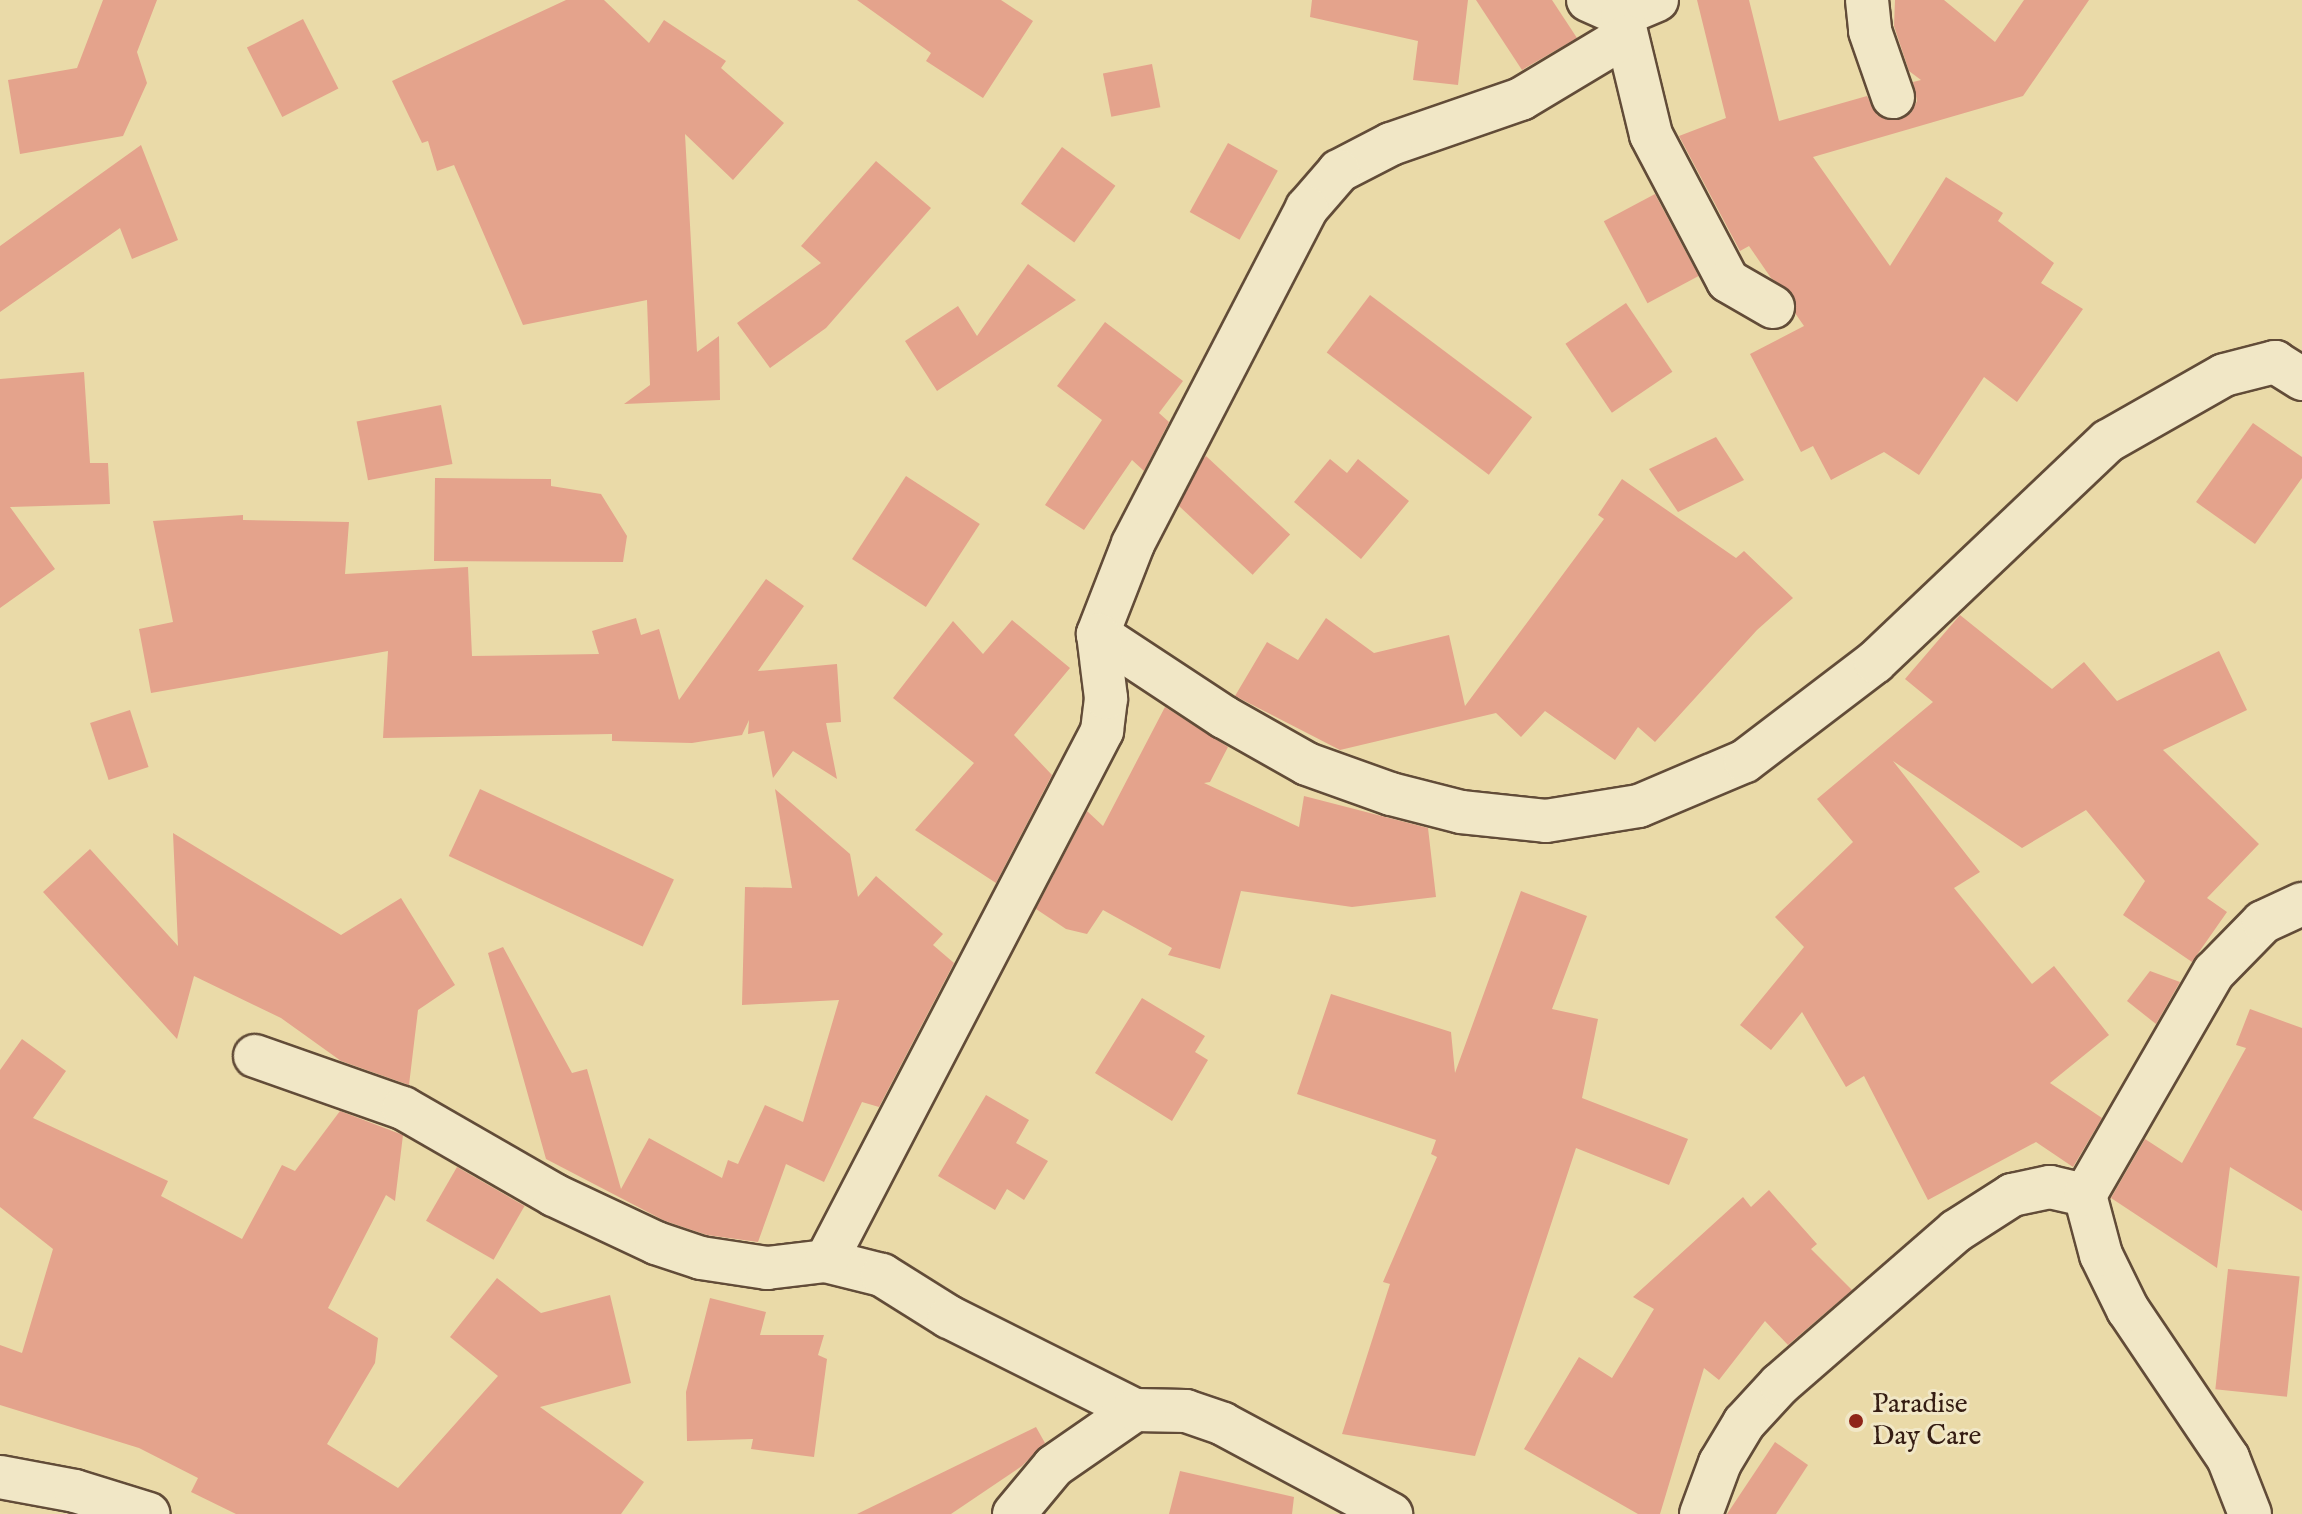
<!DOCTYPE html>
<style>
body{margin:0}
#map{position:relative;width:2302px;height:1514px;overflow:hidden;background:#eadaa8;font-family:"IM FELL English",serif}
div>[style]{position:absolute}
.building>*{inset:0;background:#e4a38c;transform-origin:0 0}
.roads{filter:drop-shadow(2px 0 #624c38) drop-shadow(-2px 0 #624c38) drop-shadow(0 2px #624c38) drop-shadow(0 -2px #624c38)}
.minor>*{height:42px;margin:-21px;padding:0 21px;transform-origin:21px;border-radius:21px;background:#f1e7c6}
.dots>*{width:22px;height:22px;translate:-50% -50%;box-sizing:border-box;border:4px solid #f1e7c6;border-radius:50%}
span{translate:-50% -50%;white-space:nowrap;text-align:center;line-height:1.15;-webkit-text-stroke:6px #f1e7c6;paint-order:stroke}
.poi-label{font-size:28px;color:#351d13}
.left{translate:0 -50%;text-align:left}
</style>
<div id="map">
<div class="building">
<div style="clip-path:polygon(103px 0,157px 0,137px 52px,147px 83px,123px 136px,20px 154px,8px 80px,77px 68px)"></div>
<div style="clip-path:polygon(566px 0,604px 0,649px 43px,664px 20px,726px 61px,721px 68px,784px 123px,733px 180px,685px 134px,697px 352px,719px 336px,720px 400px,624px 404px,650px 385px,647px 300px,523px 325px,454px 165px,437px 171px,428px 141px,422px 143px,392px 81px)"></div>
<div style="clip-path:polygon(857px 0,1001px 0,1033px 21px,983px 98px,926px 61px,931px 53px)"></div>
<div style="clip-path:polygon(1312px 0,1468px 0,1458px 85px,1413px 80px,1418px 41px,1310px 17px)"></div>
<div style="clip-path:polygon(1476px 0,1552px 0,1577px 38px,1522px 70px)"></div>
<div style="clip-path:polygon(1697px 0,1749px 0,1779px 121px,1867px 96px,1877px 115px,1888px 120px,1911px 113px,1917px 101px,1913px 82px,1921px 80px,1909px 71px,1894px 26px,1895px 0,1944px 0,1995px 42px,2024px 0,2089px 0,2023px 96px,1813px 157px,1890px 266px,1946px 177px,2003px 213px,1998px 221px,2054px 263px,2041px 283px,2083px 309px,2017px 402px,1984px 377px,1919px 475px,1884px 452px,1831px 480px,1813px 446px,1801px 452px,1750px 354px,1804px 326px,1795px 313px,1793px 294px,1771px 278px,1749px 246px,1740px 251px,1679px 136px,1726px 118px)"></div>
<div style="left:303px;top:19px;width:78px;height:63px;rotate:63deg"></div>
<div style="left:1152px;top:64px;width:44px;height:50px;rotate:79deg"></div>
<div style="left:1228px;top:143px;width:57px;height:79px;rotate:29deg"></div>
<div style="clip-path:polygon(141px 145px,178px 240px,132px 259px,120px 228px,0 312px,0 246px)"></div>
<div style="left:1062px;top:147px;width:66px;height:70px;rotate:36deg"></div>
<div style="clip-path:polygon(876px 161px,931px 208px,826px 328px,770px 368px,737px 323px,821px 263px,801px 246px)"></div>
<div style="left:1655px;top:194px;width:93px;height:58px;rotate:62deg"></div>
<div style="clip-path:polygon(1028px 264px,1076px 300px,937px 391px,905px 341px,958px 306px,977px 336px)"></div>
<div style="left:1370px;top:295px;width:203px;height:72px;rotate:37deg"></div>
<div style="left:1626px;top:303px;width:83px;height:73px;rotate:56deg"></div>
<div style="clip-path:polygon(1105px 322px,1183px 381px,1159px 413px,1169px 422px,1144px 471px,1132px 460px,1084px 530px,1045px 505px,1102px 420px,1057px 386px)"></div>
<div style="clip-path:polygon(84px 372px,90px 463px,108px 463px,110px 504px,10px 507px,55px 569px,0 608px,0 379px)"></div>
<div style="left:441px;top:405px;width:60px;height:86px;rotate:79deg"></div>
<div style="clip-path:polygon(2253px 423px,2302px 457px,2302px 478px,2255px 544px,2196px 502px)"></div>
<div style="clip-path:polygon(1716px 437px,1744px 480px,1678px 512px,1649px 469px)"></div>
<div style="left:1206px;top:456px;width:115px;height:55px;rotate:43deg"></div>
<div style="clip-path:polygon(1330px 459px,1347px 473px,1358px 459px,1409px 501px,1361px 559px,1294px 502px)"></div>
<div style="left:906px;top:476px;width:88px;height:99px;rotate:33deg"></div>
<div style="clip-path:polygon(435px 478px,551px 479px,551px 486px,601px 494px,627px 536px,623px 562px,434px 561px)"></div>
<div style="clip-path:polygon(1622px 479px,1736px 558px,1744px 551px,1793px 598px,1757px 630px,1655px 742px,1638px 727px,1615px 760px,1545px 711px,1521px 737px,1496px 713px,1340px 750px,1235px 696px,1267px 642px,1298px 660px,1326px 618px,1374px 653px,1449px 635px,1465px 706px,1604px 519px,1598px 515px)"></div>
<div style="clip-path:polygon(243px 515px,243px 520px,349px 522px,345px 574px,468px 567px,472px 656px,599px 654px,592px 631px,636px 618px,641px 635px,659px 629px,679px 700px,766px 579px,804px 606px,758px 671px,837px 664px,841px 722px,826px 723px,837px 779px,793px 751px,773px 778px,764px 731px,748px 734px,749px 720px,742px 735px,692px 743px,612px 741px,612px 734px,383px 738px,388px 651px,151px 693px,139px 629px,173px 622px,153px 521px)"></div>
<div style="clip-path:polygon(1960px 615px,2052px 689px,2084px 662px,2117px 701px,2219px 651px,2247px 710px,2163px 750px,2259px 844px,2207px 898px,2227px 912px,2192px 962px,2123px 915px,2145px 881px,2086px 810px,2022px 848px,1893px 761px,1980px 872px,1954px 888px,2032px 984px,2054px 966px,2109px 1035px,2050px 1083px,2102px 1118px,2073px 1167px,2036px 1142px,1928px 1200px,1864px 1076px,1846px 1087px,1802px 1012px,1771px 1050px,1740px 1025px,1804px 947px,1775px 917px,1853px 842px,1817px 799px,1933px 702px,1905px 679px)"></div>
<div style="clip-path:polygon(1012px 620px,1070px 668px,1014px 735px,1052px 775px,996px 883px,915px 830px,974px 763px,893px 698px,953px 621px,983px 654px)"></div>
<div style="clip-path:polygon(1165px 707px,1228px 747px,1210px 782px,1204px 783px,1299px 827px,1304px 796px,1428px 828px,1436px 897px,1352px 907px,1241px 891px,1220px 969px,1168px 955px,1172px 948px,1103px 910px,1087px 934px,1066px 929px,1036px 909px,1087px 811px,1103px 826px)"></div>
<div style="left:130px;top:710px;width:60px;height:42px;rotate:72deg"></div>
<div style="left:480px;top:789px;width:214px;height:74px;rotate:25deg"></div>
<div style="clip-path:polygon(775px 789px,850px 854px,858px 897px,876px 876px,943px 934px,933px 945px,954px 963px,879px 1107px,862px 1102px,824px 1182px,786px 1164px,758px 1242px,707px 1235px,665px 1221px,546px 1159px,488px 953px,503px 947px,572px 1073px,587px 1069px,621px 1189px,649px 1138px,722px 1178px,728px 1160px,738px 1164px,765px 1105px,803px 1122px,839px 1000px,742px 1005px,745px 887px,792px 888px)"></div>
<div style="clip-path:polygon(173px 833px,341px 935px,401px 898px,455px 985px,418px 1010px,409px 1085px,341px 1061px,281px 1018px,194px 976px,177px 1039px,43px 892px,90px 849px,178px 946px)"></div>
<div style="clip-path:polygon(1521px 891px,1587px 916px,1552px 1009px,1598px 1019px,1582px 1098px,1688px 1139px,1669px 1185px,1576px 1148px,1475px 1456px,1342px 1434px,1390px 1284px,1383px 1282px,1437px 1157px,1431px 1154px,1436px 1140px,1297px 1094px,1331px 994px,1451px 1032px,1455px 1073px)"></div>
<div style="clip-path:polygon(2150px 971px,2180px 982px,2156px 1024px,2127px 1001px)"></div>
<div style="clip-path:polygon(1142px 998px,1205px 1036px,1195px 1052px,1208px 1060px,1172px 1121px,1095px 1073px)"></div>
<div style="clip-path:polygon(2250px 1009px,2302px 1028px,2302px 1211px,2230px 1167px,2217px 1268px,2111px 1198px,2145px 1139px,2182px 1163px,2246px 1048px,2236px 1045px)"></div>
<div style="clip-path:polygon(22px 1039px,66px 1071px,33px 1118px,168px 1181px,161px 1196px,242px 1239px,282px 1165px,295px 1171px,340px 1111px,403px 1135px,395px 1201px,386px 1195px,328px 1308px,378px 1338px,375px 1363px,327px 1444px,398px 1488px,498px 1376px,450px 1337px,497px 1278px,541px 1313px,610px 1295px,631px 1383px,540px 1407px,644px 1482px,621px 1514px,236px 1514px,191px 1492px,198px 1478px,139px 1448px,0 1405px,0 1345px,22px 1353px,53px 1249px,0 1207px,0 1070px)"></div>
<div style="clip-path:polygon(986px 1095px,1029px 1120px,1016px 1143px,1048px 1161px,1024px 1200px,1007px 1189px,995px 1210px,938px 1176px)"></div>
<div style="left:457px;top:1167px;width:78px;height:62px;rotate:30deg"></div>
<div style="clip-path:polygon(1769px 1190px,1817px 1244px,1811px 1249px,1852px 1290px,1788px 1345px,1765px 1321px,1719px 1380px,1704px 1368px,1660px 1514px,1638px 1514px,1524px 1449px,1579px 1357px,1612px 1378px,1654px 1309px,1633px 1297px,1743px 1197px,1751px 1207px)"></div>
<div style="left:2228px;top:1269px;width:72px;height:121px;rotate:6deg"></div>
<div style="clip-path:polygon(710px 1298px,766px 1312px,760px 1335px,824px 1335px,818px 1355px,827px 1359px,814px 1457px,751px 1449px,753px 1439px,687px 1441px,686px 1392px)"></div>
<div style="clip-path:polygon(1036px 1427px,1045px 1443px,1022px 1466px,951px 1514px,857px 1514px)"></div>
<div style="clip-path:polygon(1775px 1442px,1808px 1465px,1776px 1514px,1727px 1514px)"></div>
<div style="clip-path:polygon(1180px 1471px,1294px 1497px,1292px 1514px,1169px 1514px)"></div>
</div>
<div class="roads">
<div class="minor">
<div style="left:1588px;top:0;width:37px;rotate:24deg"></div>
<div style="left:1622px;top:15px;width:38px;rotate:-23deg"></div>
<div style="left:1867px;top:0;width:31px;rotate:84deg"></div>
<div style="left:1870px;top:31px;width:70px;rotate:70.8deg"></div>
<div style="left:1622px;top:15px;width:123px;rotate:76.4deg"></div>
<div style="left:1651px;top:135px;width:165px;rotate:62.2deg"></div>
<div style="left:1728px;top:281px;width:52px;rotate:30deg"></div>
<div style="left:1626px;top:36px;width:122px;rotate:149deg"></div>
<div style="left:1521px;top:99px;width:138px;rotate:160.9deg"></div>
<div style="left:1391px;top:144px;width:59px;rotate:152.6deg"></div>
<div style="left:1339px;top:171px;width:49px;rotate:130.9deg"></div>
<div style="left:1307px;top:208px;width:378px;rotate:117.4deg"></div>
<div style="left:1133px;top:544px;width:97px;rotate:111.3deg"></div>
<div style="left:1098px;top:634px;width:151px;rotate:33.4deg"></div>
<div style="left:1224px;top:717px;width:95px;rotate:29.5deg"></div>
<div style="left:1307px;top:764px;width:89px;rotate:19.7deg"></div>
<div style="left:1391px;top:794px;width:72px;rotate:14.4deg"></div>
<div style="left:1461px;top:812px;width:85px;rotate:6deg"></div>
<div style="left:1546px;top:821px;width:94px;rotate:-9.2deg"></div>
<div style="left:1639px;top:806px;width:115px;rotate:-23deg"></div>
<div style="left:1745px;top:761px;width:163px;rotate:-37.3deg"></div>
<div style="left:1875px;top:662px;width:321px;rotate:-43.5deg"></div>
<div style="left:2108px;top:441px;width:133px;rotate:-29.6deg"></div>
<div style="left:2224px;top:375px;width:53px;rotate:-14.3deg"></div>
<div style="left:2275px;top:362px;width:32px;rotate:32deg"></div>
<div style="left:255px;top:1056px;width:157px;rotate:19.4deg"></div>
<div style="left:403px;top:1108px;width:174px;rotate:29.9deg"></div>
<div style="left:554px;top:1195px;width:113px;rotate:25.2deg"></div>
<div style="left:656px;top:1243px;width:47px;rotate:18.4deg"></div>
<div style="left:701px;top:1258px;width:67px;rotate:8.6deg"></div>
<div style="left:767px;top:1268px;width:59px;rotate:-6.8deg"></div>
<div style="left:826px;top:1261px;width:58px;rotate:14deg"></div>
<div style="left:882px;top:1275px;width:79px;rotate:32.1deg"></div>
<div style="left:949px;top:1317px;width:208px;rotate:26.6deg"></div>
<div style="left:826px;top:1261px;width:598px;rotate:-62.49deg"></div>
<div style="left:1102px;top:731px;width:33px;rotate:-83deg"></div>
<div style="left:1106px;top:698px;width:64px;rotate:-97.1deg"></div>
<div style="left:0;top:1477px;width:76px;rotate:10.6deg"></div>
<div style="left:75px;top:1491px;width:77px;rotate:17.3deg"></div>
<div style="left:1014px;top:1514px;width:62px;rotate:-50.2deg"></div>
<div style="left:1054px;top:1466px;width:98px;rotate:-34.7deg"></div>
<div style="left:1135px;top:1410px;width:51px;rotate:1.1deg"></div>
<div style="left:1186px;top:1411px;width:39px;rotate:19deg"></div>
<div style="left:1223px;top:1424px;width:191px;rotate:28.2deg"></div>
<div style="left:1701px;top:1514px;width:54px;rotate:-69.6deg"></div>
<div style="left:1720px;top:1463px;width:47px;rotate:-59deg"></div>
<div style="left:1744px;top:1423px;width:53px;rotate:-47.3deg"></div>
<div style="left:1780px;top:1384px;width:233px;rotate:-41deg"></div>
<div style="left:1956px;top:1231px;width:67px;rotate:-32.7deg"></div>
<div style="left:2012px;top:1195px;width:39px;rotate:-12deg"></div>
<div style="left:2050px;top:1187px;width:36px;rotate:13deg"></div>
<div style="left:2250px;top:1514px;width:60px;rotate:-111.4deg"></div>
<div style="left:2228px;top:1458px;width:179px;rotate:-124deg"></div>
<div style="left:2128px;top:1310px;width:61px;rotate:-116.1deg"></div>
<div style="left:2101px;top:1255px;width:62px;rotate:-104.9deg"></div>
<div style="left:2085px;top:1195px;width:258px;rotate:-60deg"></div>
<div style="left:2214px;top:972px;width:70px;rotate:-45.6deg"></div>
<div style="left:2263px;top:922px;width:43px;rotate:-24.8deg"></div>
</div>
</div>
<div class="dots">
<div style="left:1856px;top:1421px;background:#8f2418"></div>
</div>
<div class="poi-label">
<span class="left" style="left:1872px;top:1421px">Paradise<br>Day Care</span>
</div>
</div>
